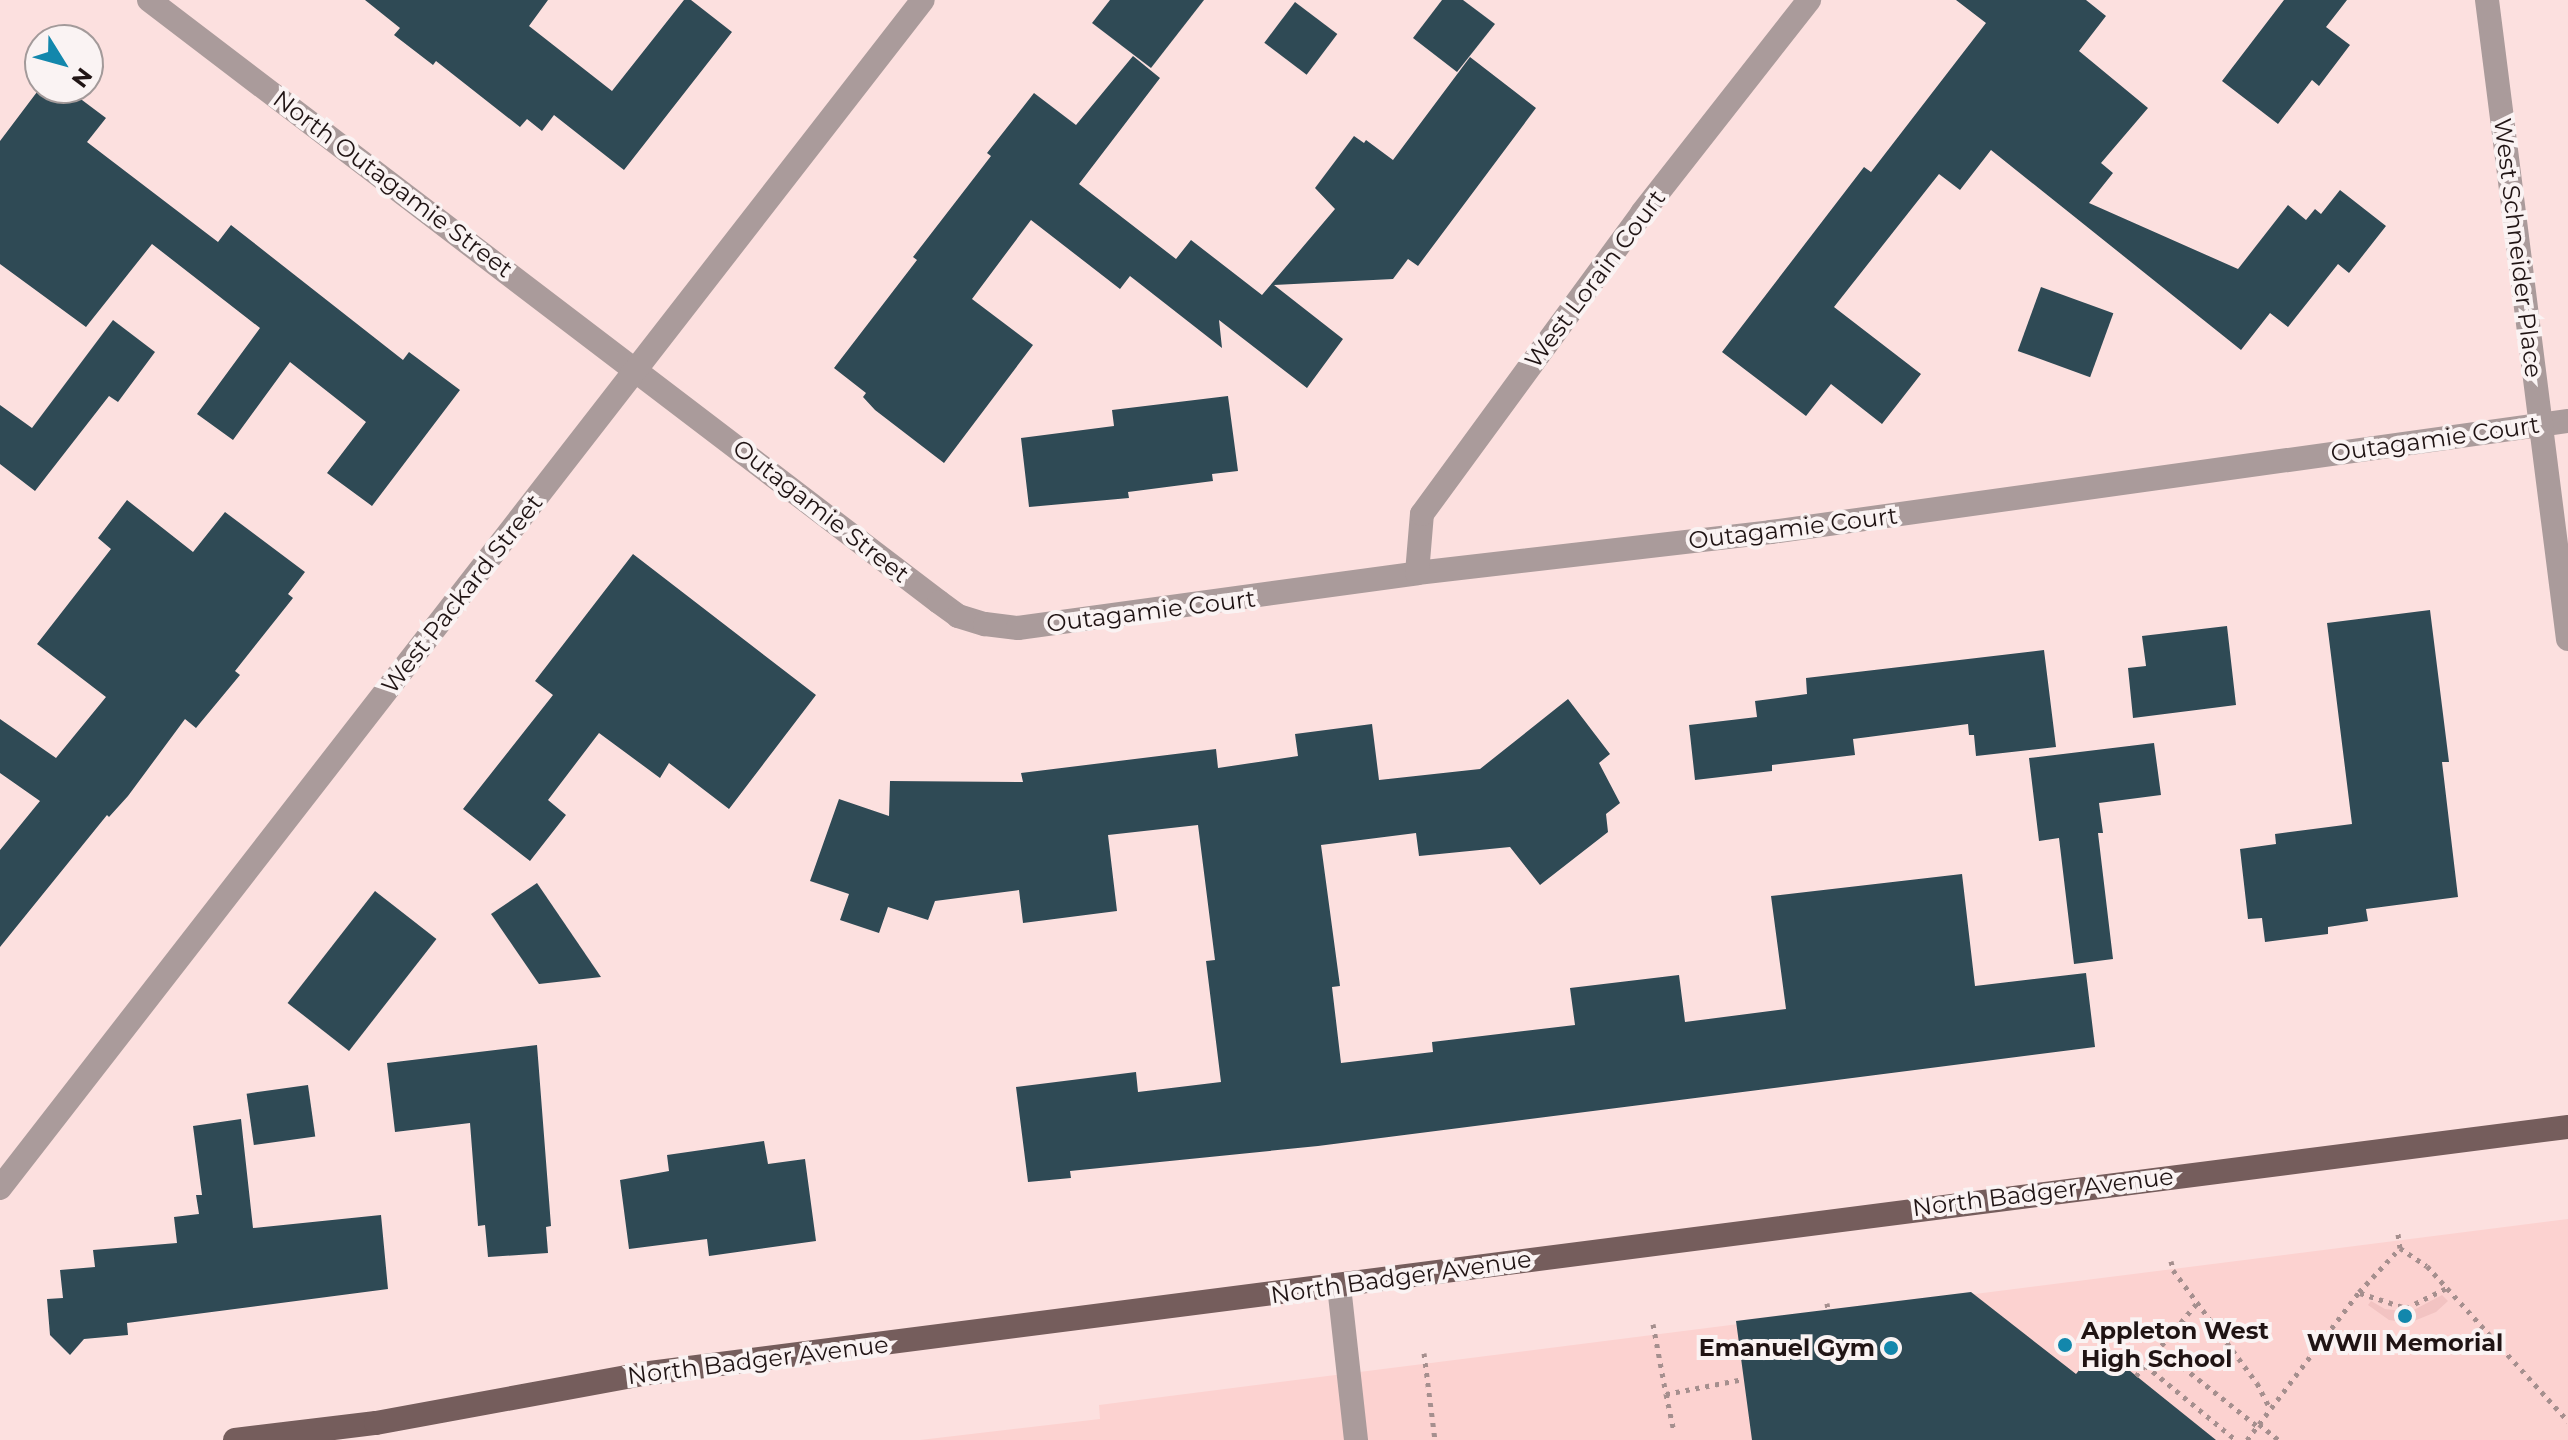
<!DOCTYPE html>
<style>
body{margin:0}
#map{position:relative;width:2568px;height:1440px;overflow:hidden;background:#fce0df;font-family:Montserrat,sans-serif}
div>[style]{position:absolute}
.built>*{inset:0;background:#fcd2d0}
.green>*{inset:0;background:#f2c3c2}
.building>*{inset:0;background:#2f4a55;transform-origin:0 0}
.path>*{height:5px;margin-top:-2.5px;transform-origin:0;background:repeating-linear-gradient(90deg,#a58f8e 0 4px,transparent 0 10px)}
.minor>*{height:24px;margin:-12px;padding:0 12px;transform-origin:12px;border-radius:12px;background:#aa9b9b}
.major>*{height:24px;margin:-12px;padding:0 12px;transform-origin:12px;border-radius:12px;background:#755d5c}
.dots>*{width:22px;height:22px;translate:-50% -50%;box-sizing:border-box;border:4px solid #faf3f3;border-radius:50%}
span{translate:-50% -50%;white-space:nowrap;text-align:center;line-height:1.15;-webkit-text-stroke:8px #faf3f3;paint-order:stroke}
.street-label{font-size:24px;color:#201414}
.poi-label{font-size:24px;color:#201414;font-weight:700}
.left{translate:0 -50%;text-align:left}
.right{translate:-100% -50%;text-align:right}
.north{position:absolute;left:24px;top:24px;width:80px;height:80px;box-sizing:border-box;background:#faf3f3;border:2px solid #a39a9a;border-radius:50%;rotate:127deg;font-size:22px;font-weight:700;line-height:32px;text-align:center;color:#201414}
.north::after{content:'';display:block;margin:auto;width:28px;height:36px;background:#1387ac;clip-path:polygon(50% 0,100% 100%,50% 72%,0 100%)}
</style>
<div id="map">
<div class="built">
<div style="clip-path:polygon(2568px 1219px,2568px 1440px,920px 1440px,1100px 1419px,1099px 1405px)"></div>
</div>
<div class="green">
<div style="clip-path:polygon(2442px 1295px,2448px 1301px,2436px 1312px,2409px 1323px,2389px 1320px,2368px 1305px,2371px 1301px,2385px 1309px,2410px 1312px)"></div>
</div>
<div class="building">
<div style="clip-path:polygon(365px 0,548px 0,529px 26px,612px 91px,684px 0,691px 0,732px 32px,624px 170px,554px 115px,542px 131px,527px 119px,520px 127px,436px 61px,433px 65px,394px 35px,400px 28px)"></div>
<div style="clip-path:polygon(1110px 0,1204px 0,1151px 68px,1092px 23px)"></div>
<div style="clip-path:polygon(1442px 0,1463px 0,1495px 24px,1457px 72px,1413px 38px)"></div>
<div style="clip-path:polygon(1956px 0,2086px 0,2106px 16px,2079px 51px,2148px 108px,2101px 163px,2113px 173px,2089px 203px,2238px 269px,2288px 205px,2306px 220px,2315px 209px,2321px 214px,2340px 190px,2386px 226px,2349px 273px,2338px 264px,2288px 327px,2270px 313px,2241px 350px,1991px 150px,1960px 190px,1939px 174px,1834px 307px,1921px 374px,1882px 424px,1831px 384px,1806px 416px,1722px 352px,1864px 167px,1871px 172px,1986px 23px)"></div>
<div style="clip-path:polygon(2284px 0,2347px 0,2326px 27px,2350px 45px,2319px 86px,2312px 80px,2278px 124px,2222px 81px)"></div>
<div style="left:1295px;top:2px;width:53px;height:51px;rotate:37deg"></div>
<div style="clip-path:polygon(1133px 56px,1160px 78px,1079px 184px,1176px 259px,1191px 240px,1262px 295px,1335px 209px,1315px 188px,1354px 136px,1364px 143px,1366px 140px,1393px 160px,1470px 57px,1536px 108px,1418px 266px,1408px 259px,1393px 279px,1274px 285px,1343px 339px,1307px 388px,1219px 320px,1222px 348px,1130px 276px,1120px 289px,1031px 220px,972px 299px,1033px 345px,944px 463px,875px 410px,863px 397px,866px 393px,834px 368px,917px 260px,913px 257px,991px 156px,987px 153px,1034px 93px,1076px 125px)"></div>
<div style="clip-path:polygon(40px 88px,66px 88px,106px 118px,87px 142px,218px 242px,231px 225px,403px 360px,409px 352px,460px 390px,372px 506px,327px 473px,366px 422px,290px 362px,233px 440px,197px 414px,260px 328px,152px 244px,86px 327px,0 264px,0 141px)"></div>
<div style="left:2041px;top:287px;width:77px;height:68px;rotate:20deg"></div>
<div style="clip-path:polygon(113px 320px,155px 352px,118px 402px,109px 396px,35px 491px,0 464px,0 405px,32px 428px)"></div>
<div style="clip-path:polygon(1228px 396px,1238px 471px,1212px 474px,1213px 481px,1128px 492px,1129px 498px,1029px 507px,1021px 438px,1114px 426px,1112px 410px)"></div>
<div style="clip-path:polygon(127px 500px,193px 552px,225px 512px,305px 572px,288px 594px,293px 598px,235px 671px,240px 675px,196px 728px,185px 719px,128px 796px,109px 817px,107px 815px,0 947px,0 850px,40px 801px,0 773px,0 719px,56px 758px,106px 697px,37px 644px,111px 549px,98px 538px)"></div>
<div style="clip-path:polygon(633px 554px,816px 695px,729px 809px,669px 763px,660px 778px,599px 733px,548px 800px,566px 815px,530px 861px,463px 809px,553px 695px,535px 681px)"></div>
<div style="clip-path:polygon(2430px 610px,2449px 762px,2442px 762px,2458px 897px,2366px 909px,2368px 921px,2328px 927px,2328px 934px,2265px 942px,2262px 918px,2248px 919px,2240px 849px,2276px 844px,2275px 834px,2352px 824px,2327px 623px)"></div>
<div style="clip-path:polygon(2227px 626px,2236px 705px,2133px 718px,2128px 668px,2146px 666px,2142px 636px)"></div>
<div style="clip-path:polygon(2044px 650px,2056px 747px,1976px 756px,1974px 735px,1969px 735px,1968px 724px,1853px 739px,1855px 755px,1772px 765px,1772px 771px,1695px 780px,1689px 725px,1757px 717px,1755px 701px,1807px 694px,1806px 678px)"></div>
<div style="clip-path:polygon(1568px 699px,1610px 754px,1599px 763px,1620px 803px,1606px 814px,1608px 832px,1540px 885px,1510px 847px,1419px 856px,1416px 833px,1321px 845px,1340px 986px,1332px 987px,1341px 1063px,1433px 1052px,1432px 1042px,1575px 1025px,1570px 988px,1679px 975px,1685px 1022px,1786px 1009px,1771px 896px,1962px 874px,1975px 986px,2086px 973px,2095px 1047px,1318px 1146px,1070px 1171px,1071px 1178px,1028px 1182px,1016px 1087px,1136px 1072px,1138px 1092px,1221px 1082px,1206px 961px,1215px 960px,1198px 825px,1108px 835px,1117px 911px,1023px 923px,1019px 890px,935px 901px,928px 920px,888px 907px,879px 933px,840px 920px,849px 894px,810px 881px,839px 799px,889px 816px,890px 781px,1023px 782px,1021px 773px,1216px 749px,1218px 768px,1298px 756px,1295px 734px,1372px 724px,1379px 780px,1480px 769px)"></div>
<div style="clip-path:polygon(2154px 743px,2161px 795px,2099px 803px,2103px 833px,2098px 833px,2113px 959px,2074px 964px,2059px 838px,2039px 841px,2029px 758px)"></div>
<div style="clip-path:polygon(537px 883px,601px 977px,539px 984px,491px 914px)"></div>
<div style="left:375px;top:891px;width:78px;height:142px;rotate:38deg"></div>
<div style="clip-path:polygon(537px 1045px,551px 1226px,546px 1227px,548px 1253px,488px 1257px,485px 1225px,478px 1226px,470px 1123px,395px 1132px,387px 1063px)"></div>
<div style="left:308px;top:1085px;width:52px;height:62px;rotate:82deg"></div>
<div style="clip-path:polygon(241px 1119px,253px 1228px,381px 1215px,388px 1289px,127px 1323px,128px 1335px,84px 1339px,70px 1355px,50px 1335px,47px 1299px,63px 1298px,60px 1270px,95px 1267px,93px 1250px,177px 1243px,174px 1217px,199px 1214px,196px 1195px,202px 1195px,193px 1126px)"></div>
<div style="clip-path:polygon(764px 1141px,768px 1164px,805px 1159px,816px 1241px,709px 1256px,707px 1239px,629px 1249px,620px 1180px,669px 1171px,667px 1155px)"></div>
<div style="clip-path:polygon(1971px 1292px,2076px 1374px,2099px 1346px,2216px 1440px,1752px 1440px,1736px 1321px)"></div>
</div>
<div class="path">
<div style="left:2400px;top:1248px;width:32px;rotate:34deg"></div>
<div style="left:2427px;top:1266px;width:210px;rotate:47.7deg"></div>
<div style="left:2171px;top:1261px;width:9px;rotate:77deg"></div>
<div style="left:2173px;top:1270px;width:141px;rotate:53.4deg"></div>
<div style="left:2257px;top:1383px;width:29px;rotate:63deg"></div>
<div style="left:2360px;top:1293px;width:48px;rotate:18.1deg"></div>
<div style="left:2406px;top:1308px;width:46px;rotate:-26deg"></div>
<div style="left:1827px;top:1303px;width:7px;rotate:82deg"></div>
<div style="left:1653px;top:1324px;width:71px;rotate:79.5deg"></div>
<div style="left:1666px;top:1394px;width:79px;rotate:-10.9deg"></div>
<div style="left:2159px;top:1348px;width:125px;rotate:38.5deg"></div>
<div style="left:1424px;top:1353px;width:88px;rotate:82.8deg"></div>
<div style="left:2145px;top:1365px;width:118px;rotate:39.5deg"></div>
<div style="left:2136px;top:1376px;width:95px;rotate:-50.1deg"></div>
<div style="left:1666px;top:1394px;width:35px;rotate:78deg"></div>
<div style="left:2259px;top:1424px;width:26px;rotate:39deg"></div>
<div style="left:2247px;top:1440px;width:186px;rotate:-52.9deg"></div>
<div style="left:2359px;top:1292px;width:60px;rotate:-47deg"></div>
<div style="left:2400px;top:1248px;width:15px;rotate:-98deg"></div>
</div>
<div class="minor">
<div style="left:149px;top:0;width:993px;rotate:37.31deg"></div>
<div style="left:939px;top:602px;width:24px;rotate:36deg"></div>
<div style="left:958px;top:616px;width:28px;rotate:17deg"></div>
<div style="left:985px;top:624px;width:33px;rotate:7deg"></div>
<div style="left:1018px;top:628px;width:403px;rotate:-7.8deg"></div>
<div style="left:1417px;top:573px;width:356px;rotate:-6.6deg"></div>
<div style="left:1771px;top:532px;width:805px;rotate:-7.93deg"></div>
<div style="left:2487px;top:0;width:644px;rotate:82.78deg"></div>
<div style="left:1417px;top:573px;width:59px;rotate:-85.2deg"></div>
<div style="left:1422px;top:514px;width:373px;rotate:-53.8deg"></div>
<div style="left:1642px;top:213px;width:271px;rotate:-51.9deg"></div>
<div style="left:0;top:1188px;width:1504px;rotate:-52.16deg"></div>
<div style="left:1339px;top:1286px;width:155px;rotate:83.7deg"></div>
</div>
<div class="major">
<div style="left:235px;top:1440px;width:142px;rotate:-6.9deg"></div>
<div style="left:376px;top:1423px;width:270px;rotate:-10.4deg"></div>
<div style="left:642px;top:1374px;width:1942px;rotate:-7.31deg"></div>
</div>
<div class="dots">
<div style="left:2405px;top:1316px;background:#1387ac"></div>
<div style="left:2065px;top:1345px;background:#1387ac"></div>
<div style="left:1891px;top:1348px;background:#1387ac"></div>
</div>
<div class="street-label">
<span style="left:393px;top:184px;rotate:37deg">North Outagamie Street</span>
<span style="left:2518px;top:248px;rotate:83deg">West Schneider Place</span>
<span style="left:1595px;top:279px;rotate:-53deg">West Lorain Court</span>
<span style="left:2435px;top:439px;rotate:-8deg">Outagamie Court</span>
<span style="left:821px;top:511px;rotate:38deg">Outagamie Street</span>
<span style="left:1793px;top:528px;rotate:-7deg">Outagamie Court</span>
<span style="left:462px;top:594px;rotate:-52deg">West Packard Street</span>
<span style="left:1151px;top:611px;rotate:-7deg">Outagamie Court</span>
<span style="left:2043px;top:1192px;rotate:-7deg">North Badger Avenue</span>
<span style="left:1401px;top:1277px;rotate:-8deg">North Badger Avenue</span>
<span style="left:758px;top:1360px;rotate:-7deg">North Badger Avenue</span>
</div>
<div class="poi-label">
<span class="left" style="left:2081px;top:1345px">Appleton West<br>High School</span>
<span style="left:2405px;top:1343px">WWII Memorial</span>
<span class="right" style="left:1875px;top:1348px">Emanuel Gym</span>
</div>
<div class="north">N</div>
</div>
